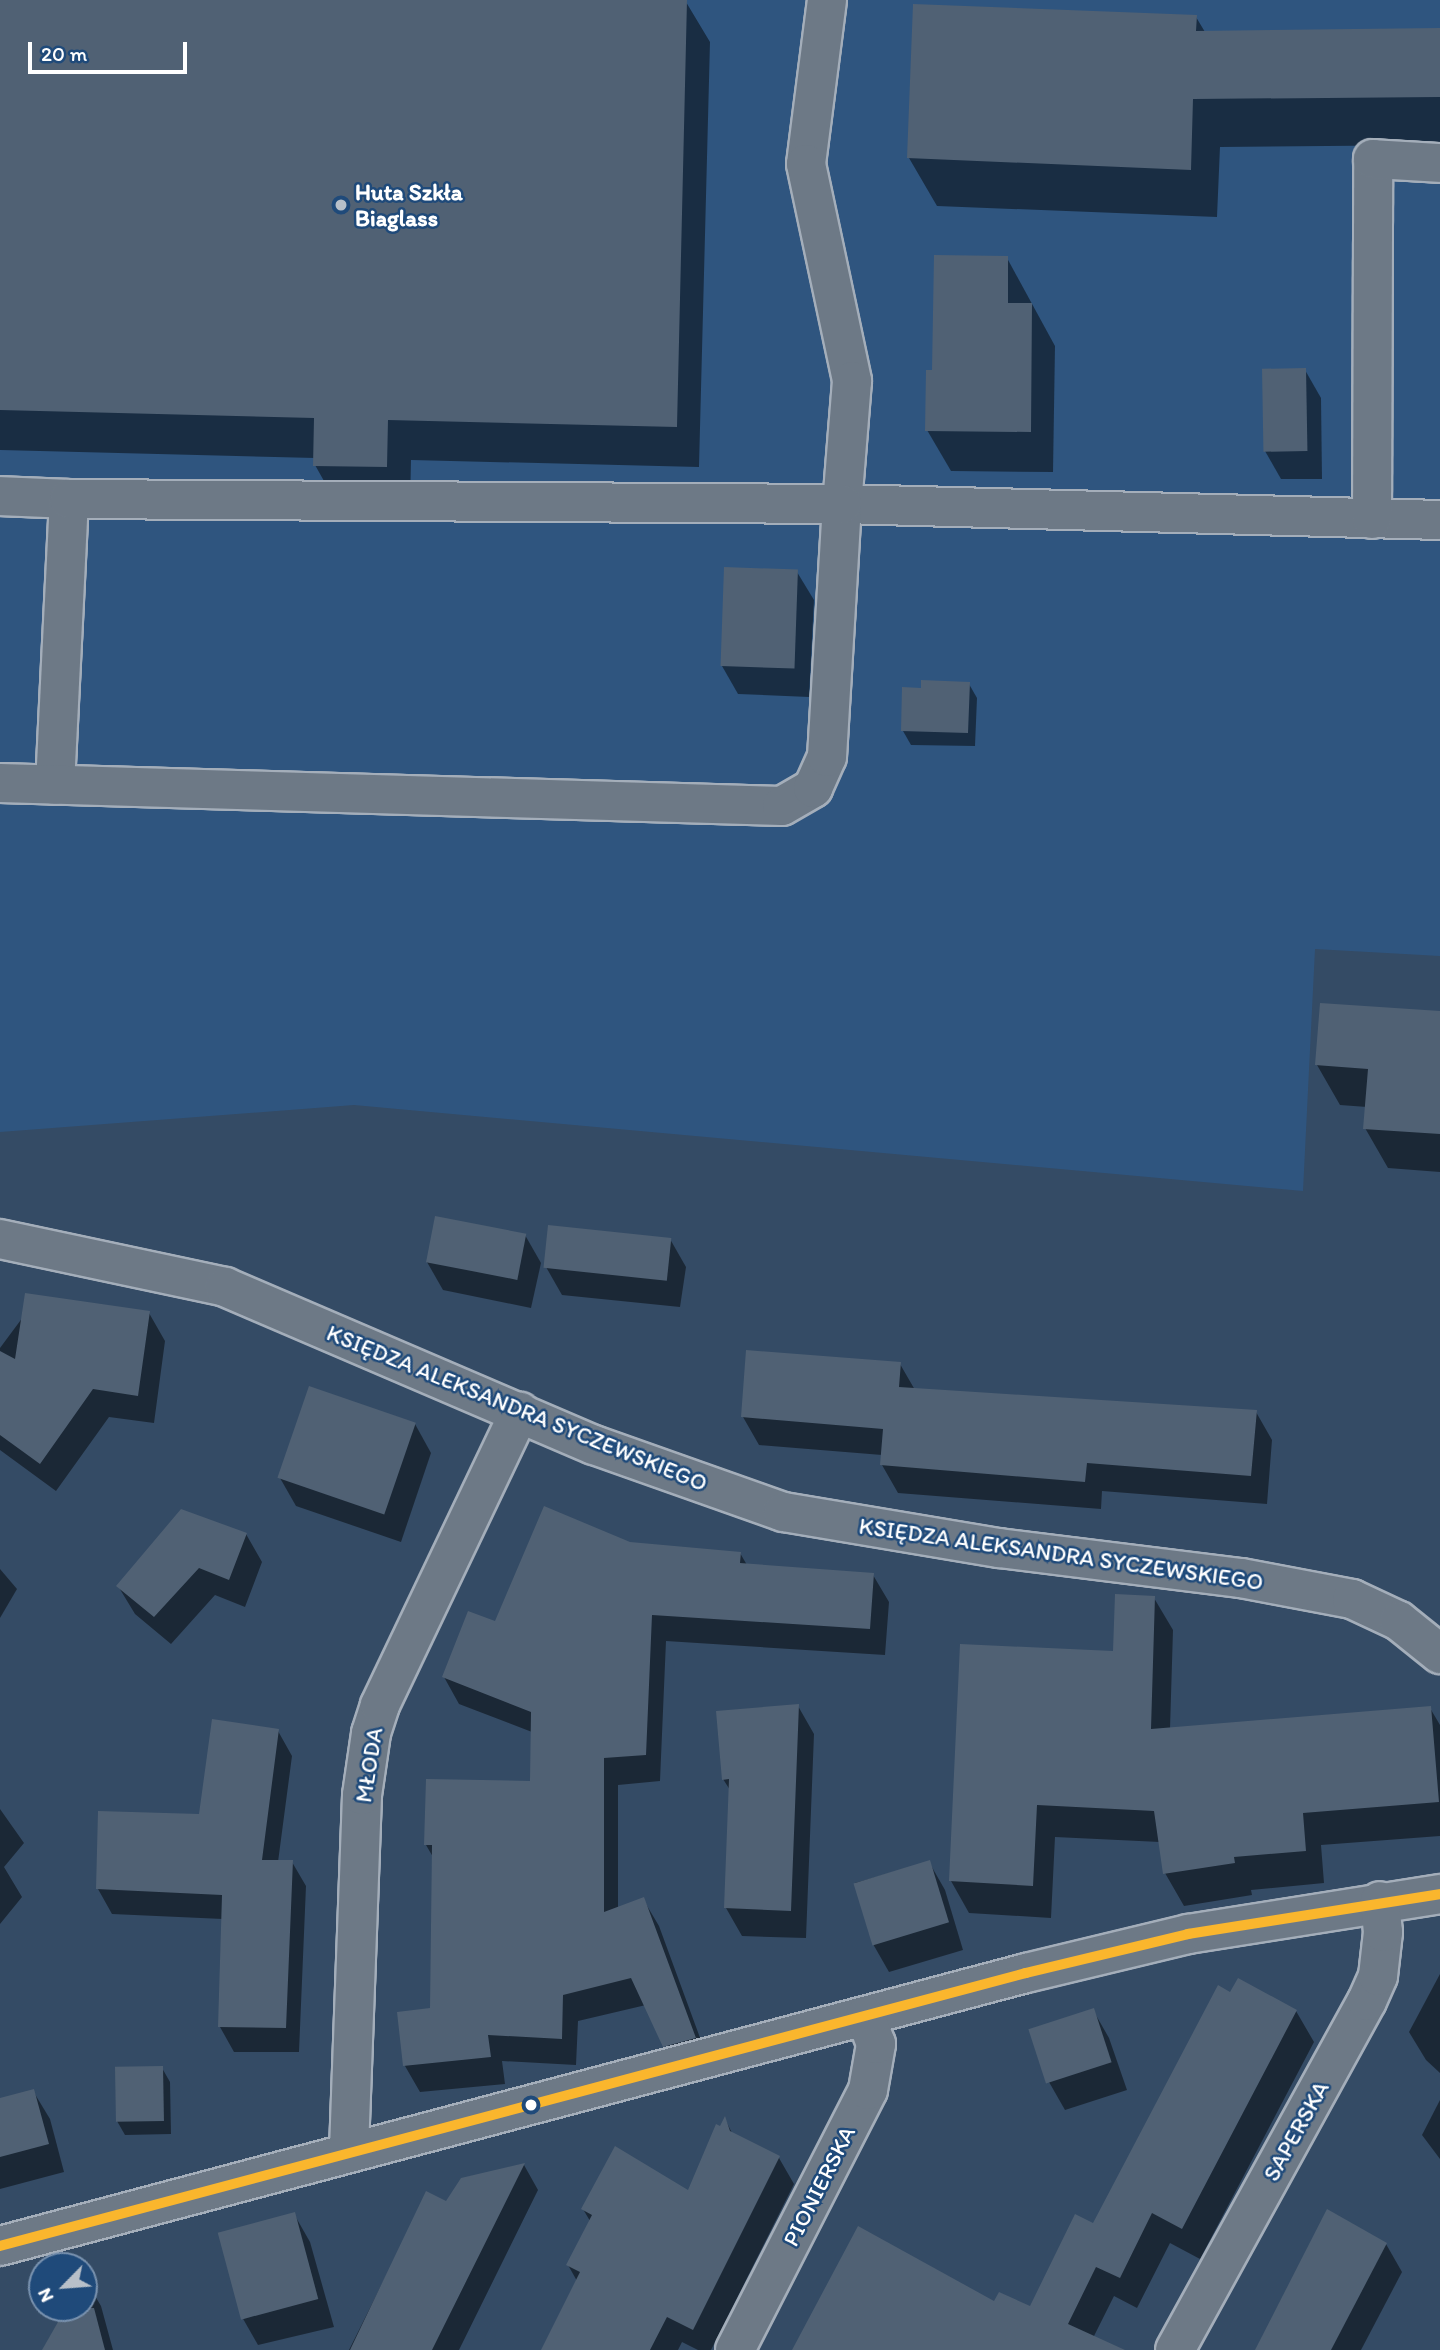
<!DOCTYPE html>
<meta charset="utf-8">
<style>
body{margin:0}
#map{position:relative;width:1440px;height:2350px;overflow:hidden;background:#344b65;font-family:Itim,sans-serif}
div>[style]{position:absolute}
.built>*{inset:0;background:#2f557f}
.shadow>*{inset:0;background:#0007}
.building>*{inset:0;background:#506174;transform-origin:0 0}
.roads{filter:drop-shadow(2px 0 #a4aeba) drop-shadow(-2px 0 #a4aeba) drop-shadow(0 2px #a4aeba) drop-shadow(0 -2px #a4aeba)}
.minor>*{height:38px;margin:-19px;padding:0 19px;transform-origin:19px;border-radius:19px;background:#6d7986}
.bus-1>*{height:10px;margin:-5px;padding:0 5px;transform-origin:5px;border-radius:5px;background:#fab62d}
.dots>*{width:19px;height:19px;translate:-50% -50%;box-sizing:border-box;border:4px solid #1f4a7a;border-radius:50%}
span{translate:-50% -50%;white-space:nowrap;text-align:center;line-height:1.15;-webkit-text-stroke:5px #1f4a7a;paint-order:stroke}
.poi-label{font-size:23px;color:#fff;font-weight:700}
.left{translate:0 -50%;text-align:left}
.street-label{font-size:23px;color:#fff}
.north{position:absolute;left:28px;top:2252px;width:70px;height:70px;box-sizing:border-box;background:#1f4a7a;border:2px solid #7992af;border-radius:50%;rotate:245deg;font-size:19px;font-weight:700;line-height:28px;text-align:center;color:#fff}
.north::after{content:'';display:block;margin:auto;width:24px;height:32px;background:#b8c0c9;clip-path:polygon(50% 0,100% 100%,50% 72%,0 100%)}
.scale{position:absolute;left:28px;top:42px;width:159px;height:32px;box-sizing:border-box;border:4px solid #fff;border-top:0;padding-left:9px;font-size:21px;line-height:24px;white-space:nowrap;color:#fff;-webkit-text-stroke:5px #1f4a7a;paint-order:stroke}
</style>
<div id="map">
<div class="built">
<div style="clip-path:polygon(0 0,1440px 0,1440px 956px,1315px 949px,1303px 1191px,354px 1105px,0 1132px)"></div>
</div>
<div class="shadow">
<div style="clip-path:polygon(0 0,686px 2px,710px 42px,699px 467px,411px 460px,410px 507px,338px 506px,315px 465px,315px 458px,0 450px)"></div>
<div style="clip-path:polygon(1196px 17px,1205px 32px,1440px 30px,1440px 145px,1220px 147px,1217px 217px,937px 206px,909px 158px)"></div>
<div style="clip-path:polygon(1007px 258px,1055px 346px,1053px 472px,951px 471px,927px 430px)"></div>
<div style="clip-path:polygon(1305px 370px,1321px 398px,1322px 479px,1281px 479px,1265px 451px)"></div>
<div style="clip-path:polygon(797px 572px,814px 600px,809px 697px,738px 694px,722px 666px)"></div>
<div style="clip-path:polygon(969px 684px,977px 698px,975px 746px,911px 745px,903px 731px,922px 690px)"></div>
<div style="clip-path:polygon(1440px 1013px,1440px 1172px,1388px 1168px,1365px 1128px,1367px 1107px,1340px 1105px,1317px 1065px)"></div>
<div style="clip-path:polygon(525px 1235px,541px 1263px,531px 1308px,443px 1290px,427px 1262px)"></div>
<div style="clip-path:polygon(670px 1239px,686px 1267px,680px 1307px,562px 1295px,546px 1267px)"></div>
<div style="clip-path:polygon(149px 1313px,165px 1341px,154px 1423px,109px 1417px,56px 1491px,0 1450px,0 1348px,23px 1317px)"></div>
<div style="clip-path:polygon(900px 1364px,915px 1390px,1256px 1412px,1272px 1440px,1267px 1504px,1102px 1491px,1101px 1509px,898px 1493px,882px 1465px,882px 1455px,759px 1445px,743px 1417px)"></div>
<div style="clip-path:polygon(415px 1424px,431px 1453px,401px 1542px,296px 1506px,280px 1478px)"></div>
<div style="clip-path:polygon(246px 1534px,262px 1562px,245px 1607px,215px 1595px,171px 1644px,135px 1614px,118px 1586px)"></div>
<div style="clip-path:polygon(629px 1544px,740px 1553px,747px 1565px,873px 1575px,889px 1602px,885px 1655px,666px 1641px,660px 1781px,618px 1785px,618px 1908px,643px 1899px,659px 1926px,710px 2065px,680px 2073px,646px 2005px,578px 2021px,576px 2065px,502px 2061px,505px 2084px,420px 2092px,405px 2066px,431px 2010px,433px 1857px,426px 1845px,532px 1783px,532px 1732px,459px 1704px,444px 1677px,496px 1624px)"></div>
<div style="clip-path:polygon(0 1569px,17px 1589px,0 1618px)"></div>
<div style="clip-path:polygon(1154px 1598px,1173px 1630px,1170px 1729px,1430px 1708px,1440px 1725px,1440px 1836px,1321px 1845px,1324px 1883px,1251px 1890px,1252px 1895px,1184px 1906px,1165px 1873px,1160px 1842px,1055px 1837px,1051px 1918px,969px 1913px,951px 1881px)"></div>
<div style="clip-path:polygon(798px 1706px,814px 1734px,806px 1938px,742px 1936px,726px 1908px,730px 1790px,723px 1779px)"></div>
<div style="clip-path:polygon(278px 1731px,292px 1756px,278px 1862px,292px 1862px,306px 1886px,299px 2052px,234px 2052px,220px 2027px,223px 1919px,112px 1914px,98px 1889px,201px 1816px)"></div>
<div style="clip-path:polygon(0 1809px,24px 1843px,4px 1867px,22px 1897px,0 1924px)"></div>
<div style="clip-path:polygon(929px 1862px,945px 1890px,963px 1950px,889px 1972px,873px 1944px,855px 1883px)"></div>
<div style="clip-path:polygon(1440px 1974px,1440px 2073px,1426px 2060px,1409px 2032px)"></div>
<div style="clip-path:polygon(1093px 2010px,1109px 2038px,1127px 2090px,1065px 2110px,1049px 2082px)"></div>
<div style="clip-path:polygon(1296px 2011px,1314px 2042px,1200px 2259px,1170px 2243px,1137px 2308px,1114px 2296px,1087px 2350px,794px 2350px,995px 2304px,1031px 2308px,1093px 2225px)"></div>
<div style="clip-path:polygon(162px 2068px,170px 2082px,171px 2134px,125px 2135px,117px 2121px)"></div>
<div style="clip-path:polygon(33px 2091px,50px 2119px,64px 2172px,0 2189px,0 2100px)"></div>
<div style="clip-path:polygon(1440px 2100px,1440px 2159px,1422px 2135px)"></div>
<div style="clip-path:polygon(725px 2119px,733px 2135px,779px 2158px,794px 2184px,711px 2350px,698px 2350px,682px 2342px,678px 2350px,543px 2350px,577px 2281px,568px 2265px,590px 2221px,583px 2209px,689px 2192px)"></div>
<div style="clip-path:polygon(524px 2165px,538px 2190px,459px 2350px,349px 2350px,427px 2194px,447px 2204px,462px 2179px)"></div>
<div style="clip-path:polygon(294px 2214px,310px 2242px,334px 2327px,258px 2345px,242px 2317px)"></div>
<div style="clip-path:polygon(1386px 2244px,1402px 2272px,1361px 2350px,1257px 2350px)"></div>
<div style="clip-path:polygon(85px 2279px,101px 2306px,113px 2350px,46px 2350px,69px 2308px,84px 2308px)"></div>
</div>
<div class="building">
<div style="clip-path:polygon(0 0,687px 0,677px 427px,388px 420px,387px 467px,313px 466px,314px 418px,0 410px)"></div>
<div style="clip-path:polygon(913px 4px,1197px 15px,1196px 31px,1440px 28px,1440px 97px,1193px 99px,1191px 170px,907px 158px)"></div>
<div style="clip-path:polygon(934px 255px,1008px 256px,1008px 303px,1032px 303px,1031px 432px,925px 431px,926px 370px,932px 370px)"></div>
<div style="left:1306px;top:368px;width:83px;height:44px;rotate:89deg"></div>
<div style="left:724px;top:567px;width:74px;height:99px;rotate:2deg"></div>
<div style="clip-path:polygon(921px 680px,970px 682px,968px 733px,901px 731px,902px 687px,921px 688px)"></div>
<div style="clip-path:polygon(1320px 1003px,1440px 1011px,1440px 1134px,1363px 1129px,1368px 1069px,1315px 1065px)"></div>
<div style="left:435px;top:1216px;width:93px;height:47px;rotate:11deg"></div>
<div style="left:548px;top:1225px;width:124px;height:43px;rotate:6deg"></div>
<div style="clip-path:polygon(25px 1293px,150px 1311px,138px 1396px,93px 1389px,40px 1464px,0 1435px,0 1351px,15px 1359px)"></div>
<div style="clip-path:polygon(746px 1350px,901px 1362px,899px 1387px,1257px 1410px,1251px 1476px,1087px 1463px,1085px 1482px,880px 1465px,883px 1429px,741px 1417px)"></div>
<div style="left:309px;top:1386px;width:113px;height:97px;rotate:19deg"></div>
<div style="clip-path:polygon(544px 1506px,630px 1542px,741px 1552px,740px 1563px,874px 1573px,870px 1629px,652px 1615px,646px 1755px,604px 1758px,604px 1912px,644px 1897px,696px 2038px,663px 2047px,631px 1978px,563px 1995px,562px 2039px,488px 2035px,491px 2057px,403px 2066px,397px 2012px,430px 2008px,432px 1845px,424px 1845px,426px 1779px,530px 1781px,531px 1712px,442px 1677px,468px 1611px,495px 1621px)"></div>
<div style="clip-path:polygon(181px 1509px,247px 1533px,229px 1580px,199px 1568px,154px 1617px,116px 1586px)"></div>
<div style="clip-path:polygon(1115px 1594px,1155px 1596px,1151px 1729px,1431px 1706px,1439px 1802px,1303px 1813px,1306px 1851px,1234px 1857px,1235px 1863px,1163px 1874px,1154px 1811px,1037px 1805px,1033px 1886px,949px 1881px,960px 1644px,1113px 1651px)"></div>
<div style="clip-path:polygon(799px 1704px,791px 1911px,724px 1908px,729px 1779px,722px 1780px,716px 1711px)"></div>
<div style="clip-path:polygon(212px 1719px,279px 1729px,262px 1860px,293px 1860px,286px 2028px,218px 2027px,222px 1895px,96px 1889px,98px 1811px,199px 1814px)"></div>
<div style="left:930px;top:1860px;width:65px;height:80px;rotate:73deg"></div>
<div style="clip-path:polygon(1238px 1978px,1297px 2010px,1182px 2229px,1152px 2213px,1120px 2278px,1096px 2267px,1068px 2324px,1125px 2350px,792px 2350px,858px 2226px,994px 2301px,999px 2292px,1030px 2306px,1075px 2214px,1093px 2223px,1218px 1985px,1230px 1992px)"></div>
<div style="left:1094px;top:2008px;width:57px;height:69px;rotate:72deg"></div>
<div style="left:163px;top:2066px;width:55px;height:48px;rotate:89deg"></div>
<div style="clip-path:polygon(34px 2089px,49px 2144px,0 2157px,0 2098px)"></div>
<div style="clip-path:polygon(725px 2116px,730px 2131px,780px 2156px,693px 2330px,667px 2317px,650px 2350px,541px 2350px,580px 2272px,566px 2265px,592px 2215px,581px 2209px,615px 2146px,688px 2190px,716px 2124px,720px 2126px)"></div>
<div style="clip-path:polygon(525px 2163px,432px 2350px,350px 2350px,426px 2191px,446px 2201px,461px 2178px)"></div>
<div style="clip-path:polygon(1327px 2209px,1387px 2243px,1331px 2350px,1255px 2350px)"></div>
<div style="left:295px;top:2212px;width:90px;height:80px;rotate:75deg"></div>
<div style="clip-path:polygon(66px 2308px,94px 2308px,105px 2350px,42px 2350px)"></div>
</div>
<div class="roads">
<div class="minor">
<div style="left:827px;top:0;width:165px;rotate:97.3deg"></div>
<div style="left:806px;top:164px;width:222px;rotate:78deg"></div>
<div style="left:852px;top:381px;width:123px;rotate:94.6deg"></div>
<div style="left:842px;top:504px;width:598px;rotate:1.53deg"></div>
<div style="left:0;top:496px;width:69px;rotate:2.5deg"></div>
<div style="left:69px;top:499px;width:286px;rotate:92.8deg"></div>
<div style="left:1372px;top:519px;width:360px;rotate:-89.8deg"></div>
<div style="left:1373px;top:159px;width:67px;rotate:3.4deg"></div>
<div style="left:0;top:783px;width:782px;rotate:1.68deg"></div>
<div style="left:782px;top:806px;width:36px;rotate:-30deg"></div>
<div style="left:813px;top:788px;width:34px;rotate:-66deg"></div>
<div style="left:827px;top:757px;width:253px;rotate:-86.6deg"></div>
<div style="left:842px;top:504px;width:773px;rotate:-179.63deg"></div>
<div style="left:0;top:1239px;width:230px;rotate:12deg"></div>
<div style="left:225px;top:1287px;width:401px;rotate:23.2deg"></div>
<div style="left:594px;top:1445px;width:201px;rotate:19.5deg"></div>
<div style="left:783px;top:1512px;width:219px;rotate:9.5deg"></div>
<div style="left:999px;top:1548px;width:244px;rotate:7.1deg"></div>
<div style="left:1241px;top:1578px;width:113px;rotate:10.7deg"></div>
<div style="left:1352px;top:1599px;width:52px;rotate:25.1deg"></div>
<div style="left:1399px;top:1621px;width:53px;rotate:38.8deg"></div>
<div style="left:349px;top:2150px;width:355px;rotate:-87.9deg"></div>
<div style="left:362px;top:1795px;width:63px;rotate:-81.7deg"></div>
<div style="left:371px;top:1733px;width:29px;rotate:-72deg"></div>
<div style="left:380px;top:1705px;width:325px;rotate:-64.5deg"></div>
<div style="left:0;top:2246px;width:1062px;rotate:-14.9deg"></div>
<div style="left:1026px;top:1973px;width:167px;rotate:-13.5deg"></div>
<div style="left:1188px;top:1934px;width:255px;rotate:-9deg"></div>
<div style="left:735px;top:2350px;width:292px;rotate:-62.9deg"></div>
<div style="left:868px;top:2090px;width:47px;rotate:-80.1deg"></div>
<div style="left:876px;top:2044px;width:30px;rotate:-111deg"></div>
<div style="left:1175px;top:2350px;width:398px;rotate:-61.2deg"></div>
<div style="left:1367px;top:2001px;width:27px;rotate:-66deg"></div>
<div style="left:1378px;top:1976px;width:44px;rotate:-83.5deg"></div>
<div style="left:1383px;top:1932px;width:31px;rotate:-96deg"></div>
</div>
</div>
<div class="bus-1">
<div style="left:0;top:2246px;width:1062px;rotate:-14.9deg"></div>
<div style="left:1026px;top:1973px;width:167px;rotate:-13.5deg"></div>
<div style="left:1188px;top:1934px;width:255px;rotate:-9deg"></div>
</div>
<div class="dots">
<div style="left:341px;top:205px;background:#b8c0c9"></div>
<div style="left:531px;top:2105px;background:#fff"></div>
</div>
<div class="poi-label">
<span class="left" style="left:355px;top:205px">Huta Szkła<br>Biaglass</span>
</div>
<div class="street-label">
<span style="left:517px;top:1408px;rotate:22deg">KSIĘDZA ALEKSANDRA SYCZEWSKIEGO</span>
<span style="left:1061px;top:1554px;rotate:8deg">KSIĘDZA ALEKSANDRA SYCZEWSKIEGO</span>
<span style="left:369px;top:1765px;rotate:-81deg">MŁODA</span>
<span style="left:1296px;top:2131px;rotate:-61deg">SAPERSKA</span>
<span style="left:819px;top:2186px;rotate:-63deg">PIONIERSKA</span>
</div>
<div class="north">N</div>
<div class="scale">20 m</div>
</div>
